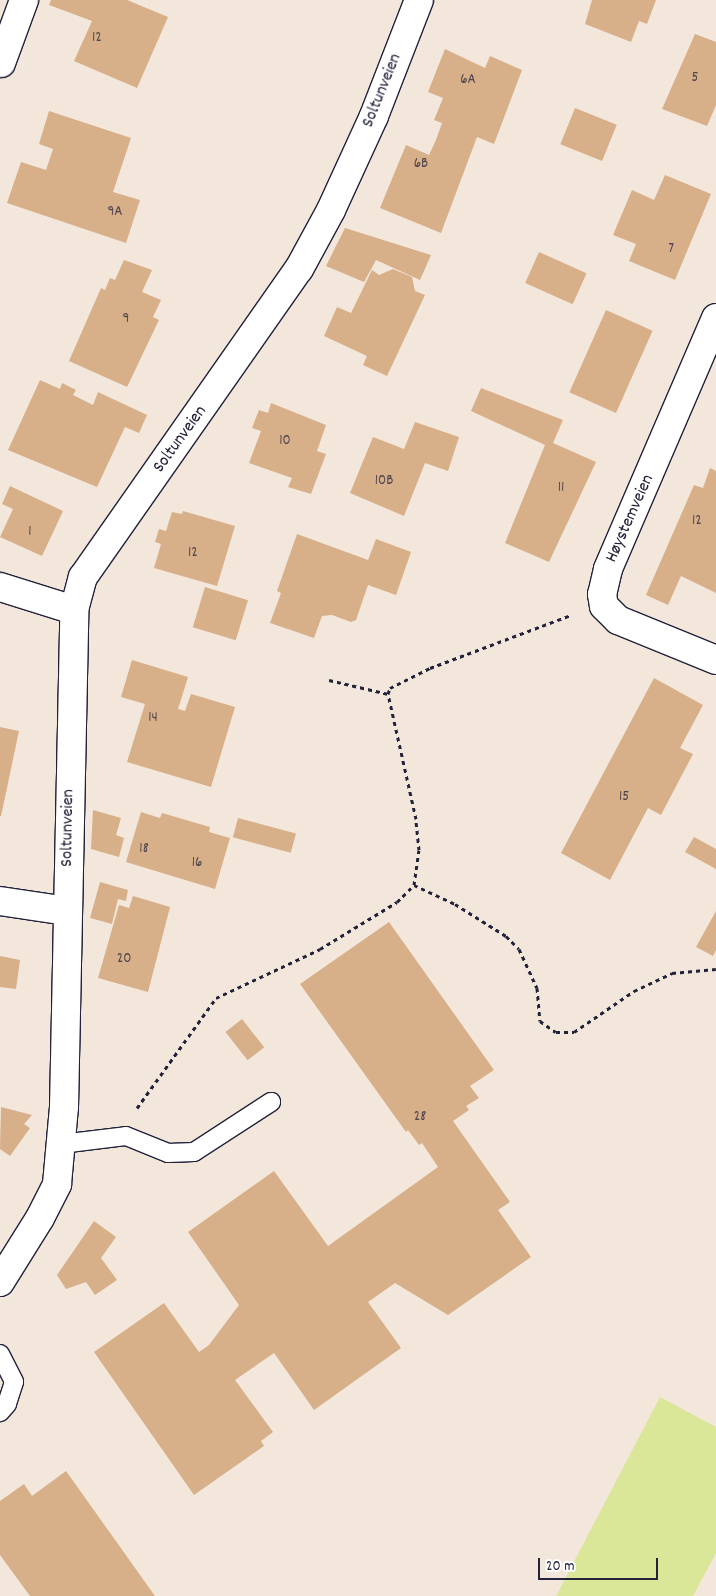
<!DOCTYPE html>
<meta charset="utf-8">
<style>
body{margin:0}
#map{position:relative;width:716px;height:1596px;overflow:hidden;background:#f3e7dc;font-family:Dekko,sans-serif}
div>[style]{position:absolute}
.green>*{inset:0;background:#dae698}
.building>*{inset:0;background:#d7af89;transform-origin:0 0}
.path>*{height:3px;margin-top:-1.5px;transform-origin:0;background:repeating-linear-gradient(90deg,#22223b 0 4px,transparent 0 8px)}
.roads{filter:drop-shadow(1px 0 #22223b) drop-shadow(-1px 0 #22223b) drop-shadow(0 1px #22223b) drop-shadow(0 -1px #22223b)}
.lane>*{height:18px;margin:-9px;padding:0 9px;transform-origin:9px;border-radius:9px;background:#fff}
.street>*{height:28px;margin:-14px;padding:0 14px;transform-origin:14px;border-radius:14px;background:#fff}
span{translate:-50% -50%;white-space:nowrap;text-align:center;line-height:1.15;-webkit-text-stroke:4.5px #fff;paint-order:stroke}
.number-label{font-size:15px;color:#4f454e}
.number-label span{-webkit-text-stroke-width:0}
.street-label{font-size:18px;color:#22223b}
.scale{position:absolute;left:538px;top:1558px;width:120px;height:22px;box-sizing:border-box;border:2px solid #22223b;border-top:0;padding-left:6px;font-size:15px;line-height:18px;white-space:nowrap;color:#22223b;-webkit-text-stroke:4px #fff;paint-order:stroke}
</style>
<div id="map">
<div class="green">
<div style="clip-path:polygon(660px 1397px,716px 1427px,716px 1553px,693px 1596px,556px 1596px)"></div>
</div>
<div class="building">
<div style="clip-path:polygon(51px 0,127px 0,168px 17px,137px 88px,74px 61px,92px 21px,49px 5px)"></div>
<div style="clip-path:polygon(592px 0,656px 0,647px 24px,639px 21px,631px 42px,585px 24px)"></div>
<div style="clip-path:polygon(695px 34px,716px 42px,716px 105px,707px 126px,662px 109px)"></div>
<div style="clip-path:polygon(445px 49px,485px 68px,490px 56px,522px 70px,494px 144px,477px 137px,441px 233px,380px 208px,406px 145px,429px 155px,436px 140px,442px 123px,434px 120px,443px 98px,428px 92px)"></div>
<div style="left:575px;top:108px;width:45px;height:39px;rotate:22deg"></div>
<div style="clip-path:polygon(49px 111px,131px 138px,113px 192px,140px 200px,126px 243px,7px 203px,21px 162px,46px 170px,53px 149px,39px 144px)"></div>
<div style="clip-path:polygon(665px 175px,711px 194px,675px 280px,629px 261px,636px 244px,613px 235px,632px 190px,654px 200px)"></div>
<div style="clip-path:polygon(345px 228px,431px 255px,420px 280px,376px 260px,364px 282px,326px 266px)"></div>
<div style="left:539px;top:252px;width:52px;height:34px;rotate:24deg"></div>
<div style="clip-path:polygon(124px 260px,152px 270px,142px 292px,161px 300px,153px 317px,159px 320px,127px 387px,69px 361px,101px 288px,105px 290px,110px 278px,115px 280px)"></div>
<div style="clip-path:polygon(393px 269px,412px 277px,415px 291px,425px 295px,387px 376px,363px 365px,367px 356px,324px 336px,337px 307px,351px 313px,372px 270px,379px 275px)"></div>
<div style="left:606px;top:310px;width:51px;height:90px;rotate:24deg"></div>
<div style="clip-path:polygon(40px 380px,60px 389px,62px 383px,76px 390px,73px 395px,93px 405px,98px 392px,147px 415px,139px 433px,125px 427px,97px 487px,8px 450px)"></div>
<div style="clip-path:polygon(481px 388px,563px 420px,553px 443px,596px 462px,549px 562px,505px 543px,545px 445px,471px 411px)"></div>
<div style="clip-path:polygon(271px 403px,326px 425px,317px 451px,326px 454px,311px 494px,288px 487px,292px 478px,249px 463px,261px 431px,252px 428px,259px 410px,268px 413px)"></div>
<div style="clip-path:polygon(415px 422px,459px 437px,448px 471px,425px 463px,404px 516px,350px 493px,373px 437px,404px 449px)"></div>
<div style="clip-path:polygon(710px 468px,716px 471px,716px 593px,681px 576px,668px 605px,646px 595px,694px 485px,703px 488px)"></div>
<div style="clip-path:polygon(10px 486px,63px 511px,42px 556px,0 537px,13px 509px,2px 504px)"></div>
<div style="clip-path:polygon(183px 511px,235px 526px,217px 586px,154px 568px,161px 544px,155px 542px,159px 529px,166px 531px,172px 512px,182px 514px)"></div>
<div style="clip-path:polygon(297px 534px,368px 560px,376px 539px,411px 552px,396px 595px,368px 585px,356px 620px,351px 622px,332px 615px,322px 616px,314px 638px,270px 623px,281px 593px,277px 591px)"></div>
<div style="left:205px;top:587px;width:45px;height:42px;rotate:17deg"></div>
<div style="clip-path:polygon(132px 660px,188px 677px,178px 709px,185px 711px,191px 694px,235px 707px,211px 787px,127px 762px,145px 704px,121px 697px)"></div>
<div style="clip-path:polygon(654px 678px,703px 705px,680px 748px,693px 754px,661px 815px,648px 808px,610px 880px,561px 853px)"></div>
<div style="clip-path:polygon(0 727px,19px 731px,1px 816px,0 816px)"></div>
<div style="clip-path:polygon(93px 810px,121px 818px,116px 835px,124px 838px,119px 857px,91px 849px)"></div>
<div style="clip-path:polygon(141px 812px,160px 818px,162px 813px,210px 827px,209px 832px,230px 838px,215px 889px,126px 862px)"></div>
<div style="left:238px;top:818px;width:60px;height:20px;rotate:15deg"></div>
<div style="clip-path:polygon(694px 837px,716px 849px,716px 869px,685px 852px)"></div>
<div style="clip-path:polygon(100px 882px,128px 890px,126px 901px,118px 899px,112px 924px,90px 918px)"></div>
<div style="clip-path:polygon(133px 896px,170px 907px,148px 992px,98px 978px,119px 905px,129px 908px)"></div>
<div style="clip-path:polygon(716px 911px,716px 950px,713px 956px,696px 947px)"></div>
<div style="clip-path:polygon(389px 922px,494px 1070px,470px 1086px,479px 1098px,466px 1106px,469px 1110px,453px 1121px,510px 1202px,498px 1210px,531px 1257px,448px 1315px,395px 1283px,368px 1302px,401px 1348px,314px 1410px,274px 1353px,235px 1380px,273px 1432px,261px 1441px,264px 1446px,194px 1495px,94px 1352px,164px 1303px,199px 1352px,209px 1345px,239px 1305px,188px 1232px,274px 1171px,328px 1246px,438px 1167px,422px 1143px,419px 1145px,408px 1130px,406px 1132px,300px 984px)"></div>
<div style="clip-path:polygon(0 956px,20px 960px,16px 989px,0 987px)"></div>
<div style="left:242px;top:1019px;width:36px;height:21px;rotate:52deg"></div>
<div style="clip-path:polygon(1px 1107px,32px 1115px,24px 1124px,30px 1128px,10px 1156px,0 1149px)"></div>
<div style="clip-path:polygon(94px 1221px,116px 1237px,101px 1258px,117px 1280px,95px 1295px,86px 1282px,66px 1289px,57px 1275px)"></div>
<div style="clip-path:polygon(66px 1471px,155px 1596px,30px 1596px,0 1555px,0 1501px,24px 1484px,32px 1496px)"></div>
</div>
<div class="path">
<div style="left:329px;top:680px;width:61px;rotate:13.3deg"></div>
<div style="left:414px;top:885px;width:45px;rotate:24.9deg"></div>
<div style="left:455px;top:904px;width:60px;rotate:32.1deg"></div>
<div style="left:506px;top:936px;width:18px;rotate:45deg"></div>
<div style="left:519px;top:949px;width:43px;rotate:65.2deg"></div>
<div style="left:537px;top:988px;width:33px;rotate:85deg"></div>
<div style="left:540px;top:1021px;width:19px;rotate:35deg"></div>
<div style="left:556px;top:1032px;width:18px"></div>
<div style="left:574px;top:1032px;width:73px;rotate:-34.3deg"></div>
<div style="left:634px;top:991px;width:42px;rotate:-25.3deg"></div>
<div style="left:672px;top:973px;width:44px;rotate:-5.2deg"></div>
<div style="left:137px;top:1108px;width:135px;rotate:-54.3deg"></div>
<div style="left:216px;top:998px;width:115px;rotate:-25.2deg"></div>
<div style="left:320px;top:949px;width:90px;rotate:-31.4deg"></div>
<div style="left:397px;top:902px;width:24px;rotate:-45deg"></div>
<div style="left:414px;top:885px;width:35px;rotate:-82deg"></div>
<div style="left:419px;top:850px;width:31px;rotate:-96deg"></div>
<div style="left:416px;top:819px;width:128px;rotate:-102.6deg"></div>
<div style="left:388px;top:694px;width:6px;rotate:-72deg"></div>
<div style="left:390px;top:688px;width:45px;rotate:-26.6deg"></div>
<div style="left:430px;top:668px;width:151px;rotate:-20.6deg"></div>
</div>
<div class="roads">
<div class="lane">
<div style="left:61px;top:1144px;width:65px;rotate:-7deg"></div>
<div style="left:126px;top:1136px;width:45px;rotate:22deg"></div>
<div style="left:168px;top:1153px;width:26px;rotate:-2deg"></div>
<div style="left:194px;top:1152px;width:92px;rotate:-33deg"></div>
<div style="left:0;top:1354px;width:31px;rotate:63deg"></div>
<div style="left:14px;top:1382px;width:23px;rotate:108deg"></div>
<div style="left:7px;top:1404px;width:11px;rotate:131deg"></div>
</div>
<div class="street">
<div style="left:1px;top:63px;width:67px;rotate:-69.9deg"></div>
<div style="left:716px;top:318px;width:273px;rotate:113.3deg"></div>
<div style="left:608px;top:569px;width:26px;rotate:103deg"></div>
<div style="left:602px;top:594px;width:12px;rotate:81deg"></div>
<div style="left:604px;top:606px;width:20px;rotate:45deg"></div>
<div style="left:618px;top:620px;width:106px;rotate:22.2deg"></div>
<div style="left:0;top:587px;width:77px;rotate:17.3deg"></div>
<div style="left:0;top:901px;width:68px;rotate:8.5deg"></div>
<div style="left:0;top:1282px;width:75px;rotate:-58deg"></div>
<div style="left:40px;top:1218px;width:38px;rotate:-63deg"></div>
<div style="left:57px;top:1184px;width:77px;rotate:-84.8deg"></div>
<div style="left:64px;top:1107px;width:497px;rotate:-88.8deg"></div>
<div style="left:74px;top:610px;width:34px;rotate:-75deg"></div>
<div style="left:83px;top:577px;width:376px;rotate:-55deg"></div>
<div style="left:299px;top:269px;width:67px;rotate:-61.5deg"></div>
<div style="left:331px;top:210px;width:103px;rotate:-65.4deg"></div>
<div style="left:374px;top:116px;width:124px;rotate:-68.8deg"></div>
</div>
</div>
<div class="number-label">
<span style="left:97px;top:39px">12</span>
<span style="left:695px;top:79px">5</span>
<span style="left:468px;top:81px">6A</span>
<span style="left:421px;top:165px">6B</span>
<span style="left:115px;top:213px">9A</span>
<span style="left:671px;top:250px">7</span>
<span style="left:126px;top:320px">9</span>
<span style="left:285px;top:442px">10</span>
<span style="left:384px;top:482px">10B</span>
<span style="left:561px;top:489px">11</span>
<span style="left:697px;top:522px">12</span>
<span style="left:30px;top:533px">1</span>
<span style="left:193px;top:554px">12</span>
<span style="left:153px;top:719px">14</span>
<span style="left:624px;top:798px">15</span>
<span style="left:144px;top:850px">18</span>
<span style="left:197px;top:864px">16</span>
<span style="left:124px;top:960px">20</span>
<span style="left:420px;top:1118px">28</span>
</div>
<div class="street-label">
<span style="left:383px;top:91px;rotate:-68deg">Soltunveien</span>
<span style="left:181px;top:440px;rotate:-54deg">Soltunveien</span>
<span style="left:631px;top:519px;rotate:-66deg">Høystemveien</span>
<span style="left:69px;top:828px;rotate:-89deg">Soltunveien</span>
</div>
<div class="scale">20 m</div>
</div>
